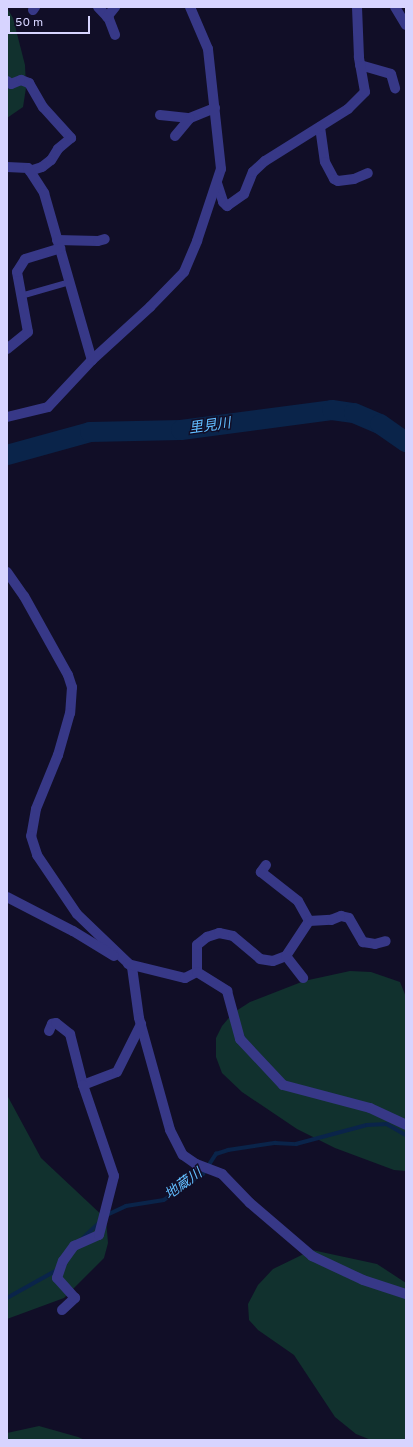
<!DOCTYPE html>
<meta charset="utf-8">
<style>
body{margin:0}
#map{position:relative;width:413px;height:1447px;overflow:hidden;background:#110e27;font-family:Overpass,"Noto Sans JP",sans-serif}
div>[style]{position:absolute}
.green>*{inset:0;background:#11312e}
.stream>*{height:3.5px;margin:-1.75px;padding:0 1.75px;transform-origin:1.75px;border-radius:1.75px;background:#0a244a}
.river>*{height:20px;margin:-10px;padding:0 10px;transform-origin:10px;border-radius:10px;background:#0a244a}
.service>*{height:5.5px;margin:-2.75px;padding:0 2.75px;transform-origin:2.75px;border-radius:2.75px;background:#373887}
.minor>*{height:10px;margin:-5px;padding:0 5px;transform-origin:5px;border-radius:5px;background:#373887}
.tertiary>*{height:10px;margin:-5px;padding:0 5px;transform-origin:5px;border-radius:5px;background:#373887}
span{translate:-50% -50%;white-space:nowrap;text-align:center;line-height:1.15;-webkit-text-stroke:3px #110e27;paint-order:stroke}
.water-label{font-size:14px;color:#62bdff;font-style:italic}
.frame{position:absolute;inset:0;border:8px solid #d7d4ff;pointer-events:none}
.scale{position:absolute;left:8px;top:16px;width:82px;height:18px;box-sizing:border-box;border:2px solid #d7d4ff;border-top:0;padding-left:5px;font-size:12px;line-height:14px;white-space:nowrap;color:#d7d4ff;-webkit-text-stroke:3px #110e27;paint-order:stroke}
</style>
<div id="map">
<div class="green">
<div style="clip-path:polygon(7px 8px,13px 18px,25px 65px,26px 88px,23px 107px,7px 118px)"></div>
<div style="clip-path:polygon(350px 971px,371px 972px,400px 982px,406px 997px,406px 1171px,394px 1170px,335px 1148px,297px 1129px,242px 1092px,222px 1073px,216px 1057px,216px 1038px,222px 1026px,233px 1013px,250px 1002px,304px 981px)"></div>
<div style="clip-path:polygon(7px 1095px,41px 1158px,106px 1219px,108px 1243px,104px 1258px,64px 1298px,7px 1319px)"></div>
<div style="clip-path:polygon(312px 1250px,377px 1264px,406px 1283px,406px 1440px,371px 1440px,356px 1434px,335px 1417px,294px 1355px,258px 1330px,249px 1320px,248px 1304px,258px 1285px,273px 1269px)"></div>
<div style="clip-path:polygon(39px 1426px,78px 1437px,85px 1440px,7px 1440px,7px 1433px)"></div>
</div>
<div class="stream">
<div style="left:107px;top:1215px;width:21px;rotate:-25deg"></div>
<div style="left:126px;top:1206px;width:38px;rotate:-9deg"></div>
<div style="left:164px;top:1200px;width:47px;rotate:-33.7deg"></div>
<div style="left:203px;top:1174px;width:24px;rotate:-57deg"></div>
<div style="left:216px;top:1154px;width:13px;rotate:-18deg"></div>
<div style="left:228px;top:1150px;width:48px;rotate:-8.5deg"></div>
<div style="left:275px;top:1143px;width:21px;rotate:3deg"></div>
<div style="left:296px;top:1144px;width:73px;rotate:-15deg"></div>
<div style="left:367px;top:1125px;width:20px;rotate:-3deg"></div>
<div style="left:387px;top:1124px;width:22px;rotate:30deg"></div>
<div style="left:83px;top:1238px;width:23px;rotate:-43deg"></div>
<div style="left:7px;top:1298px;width:57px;rotate:-29.2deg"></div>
</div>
<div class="river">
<div style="left:7px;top:455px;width:86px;rotate:-15.5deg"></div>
<div style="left:90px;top:432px;width:91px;rotate:-1.3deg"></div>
<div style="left:181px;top:430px;width:152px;rotate:-7.5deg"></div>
<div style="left:332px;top:410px;width:22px;rotate:8deg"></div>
<div style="left:354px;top:413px;width:28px;rotate:23deg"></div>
<div style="left:380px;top:424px;width:32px;rotate:35deg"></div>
</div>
<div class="service">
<div style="left:21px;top:296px;width:51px;rotate:-15.9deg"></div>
</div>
<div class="minor">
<div style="left:98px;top:7px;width:16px;rotate:47deg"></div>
<div style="left:109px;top:19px;width:17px;rotate:69deg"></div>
<div style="left:33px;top:10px;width:4px;rotate:-56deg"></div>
<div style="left:107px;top:17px;width:13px;rotate:-51deg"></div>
<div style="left:360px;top:65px;width:32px;rotate:16deg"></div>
<div style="left:391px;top:74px;width:15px;rotate:74deg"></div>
<div style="left:7px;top:81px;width:5px;rotate:37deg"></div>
<div style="left:11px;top:84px;width:11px;rotate:-22deg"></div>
<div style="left:21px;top:80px;width:9px;rotate:21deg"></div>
<div style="left:29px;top:83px;width:28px;rotate:60deg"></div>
<div style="left:43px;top:107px;width:42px;rotate:47.9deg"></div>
<div style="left:71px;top:138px;width:17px;rotate:140deg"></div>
<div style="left:58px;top:149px;width:13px;rotate:122deg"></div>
<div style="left:51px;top:160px;width:11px;rotate:142deg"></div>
<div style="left:42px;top:167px;width:13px;rotate:162deg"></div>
<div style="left:160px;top:115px;width:30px;rotate:6deg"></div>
<div style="left:190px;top:118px;width:27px;rotate:-22deg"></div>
<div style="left:320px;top:127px;width:35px;rotate:82deg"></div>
<div style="left:325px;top:162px;width:19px;rotate:62deg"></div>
<div style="left:334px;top:179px;width:4px;rotate:27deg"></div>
<div style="left:338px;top:181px;width:16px;rotate:-7deg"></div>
<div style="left:354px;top:179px;width:15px;rotate:-23deg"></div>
<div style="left:175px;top:136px;width:23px;rotate:-50deg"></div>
<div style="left:7px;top:167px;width:21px;rotate:3deg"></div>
<div style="left:28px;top:168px;width:30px;rotate:57deg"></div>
<div style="left:44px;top:193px;width:174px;rotate:74deg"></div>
<div style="left:217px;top:183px;width:20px;rotate:72deg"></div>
<div style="left:223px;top:202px;width:6px;rotate:45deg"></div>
<div style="left:227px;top:206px;width:21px;rotate:-35deg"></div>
<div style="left:244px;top:194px;width:24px;rotate:-68deg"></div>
<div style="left:253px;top:172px;width:16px;rotate:-43deg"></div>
<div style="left:265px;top:161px;width:98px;rotate:-32.1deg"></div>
<div style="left:348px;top:109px;width:24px;rotate:-45deg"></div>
<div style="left:365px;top:92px;width:36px;rotate:-100deg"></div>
<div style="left:359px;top:57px;width:50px;rotate:-92.3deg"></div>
<div style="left:57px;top:240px;width:41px;rotate:1.4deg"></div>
<div style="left:98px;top:241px;width:7px;rotate:-16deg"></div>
<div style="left:7px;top:349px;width:27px;rotate:-39deg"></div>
<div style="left:28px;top:332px;width:61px;rotate:-100.4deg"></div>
<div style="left:17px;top:272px;width:15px;rotate:-58deg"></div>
<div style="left:25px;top:259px;width:37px;rotate:-17deg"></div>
<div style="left:7px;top:417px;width:42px;rotate:-13.7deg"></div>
<div style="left:48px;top:407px;width:64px;rotate:-46.9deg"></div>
<div style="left:92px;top:360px;width:79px;rotate:-42.4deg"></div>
<div style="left:150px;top:307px;width:49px;rotate:-45.8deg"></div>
<div style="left:184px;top:272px;width:34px;rotate:-67deg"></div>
<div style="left:197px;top:241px;width:76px;rotate:-71.6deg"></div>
<div style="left:221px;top:169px;width:121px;rotate:-96.2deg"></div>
<div style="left:208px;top:49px;width:46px;rotate:-113.2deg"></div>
<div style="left:7px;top:572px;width:29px;rotate:55deg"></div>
<div style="left:24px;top:596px;width:90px;rotate:60.9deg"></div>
<div style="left:68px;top:675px;width:13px;rotate:72deg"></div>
<div style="left:72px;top:687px;width:26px;rotate:94deg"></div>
<div style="left:70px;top:713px;width:44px;rotate:105.9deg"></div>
<div style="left:58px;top:755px;width:58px;rotate:112.2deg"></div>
<div style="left:36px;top:809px;width:27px;rotate:100deg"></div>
<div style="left:31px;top:836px;width:20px;rotate:72deg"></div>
<div style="left:37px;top:855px;width:71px;rotate:55.9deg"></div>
<div style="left:77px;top:914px;width:76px;rotate:43.9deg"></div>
<div style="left:132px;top:967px;width:51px;rotate:82.2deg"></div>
<div style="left:139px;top:1018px;width:116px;rotate:74.5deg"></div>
<div style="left:170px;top:1130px;width:28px;rotate:63deg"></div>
<div style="left:183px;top:1155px;width:16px;rotate:35deg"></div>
<div style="left:196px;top:1164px;width:28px;rotate:21deg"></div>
<div style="left:222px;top:1174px;width:40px;rotate:46deg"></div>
<div style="left:250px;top:1203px;width:82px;rotate:40.5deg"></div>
<div style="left:312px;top:1256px;width:56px;rotate:25.2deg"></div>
<div style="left:363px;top:1280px;width:45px;rotate:18deg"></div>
<div style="left:266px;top:865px;width:9px;rotate:126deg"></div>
<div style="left:261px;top:872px;width:47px;rotate:38.1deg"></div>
<div style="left:298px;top:901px;width:23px;rotate:61deg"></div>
<div style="left:7px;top:897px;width:74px;rotate:27.3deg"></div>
<div style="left:73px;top:931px;width:48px;rotate:31.4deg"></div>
<div style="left:286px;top:956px;width:28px;rotate:52deg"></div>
<div style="left:128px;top:964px;width:59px;rotate:13.8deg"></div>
<div style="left:185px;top:978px;width:13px;rotate:-27deg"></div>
<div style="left:197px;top:972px;width:27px;rotate:-90deg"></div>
<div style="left:197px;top:945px;width:13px;rotate:-39deg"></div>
<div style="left:207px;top:937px;width:13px;rotate:-18deg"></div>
<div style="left:219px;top:933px;width:14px;rotate:12deg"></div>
<div style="left:233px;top:936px;width:35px;rotate:40deg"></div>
<div style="left:260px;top:959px;width:13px;rotate:9deg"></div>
<div style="left:273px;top:961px;width:14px;rotate:-21deg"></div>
<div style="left:286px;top:956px;width:42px;rotate:-56.7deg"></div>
<div style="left:309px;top:921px;width:22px;rotate:-3deg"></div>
<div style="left:331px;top:920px;width:11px;rotate:-22deg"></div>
<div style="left:341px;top:916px;width:8px;rotate:14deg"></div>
<div style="left:349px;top:918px;width:28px;rotate:60deg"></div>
<div style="left:363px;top:942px;width:12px;rotate:9deg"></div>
<div style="left:375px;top:944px;width:11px;rotate:-15deg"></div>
<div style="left:197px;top:972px;width:36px;rotate:32deg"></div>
<div style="left:227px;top:991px;width:50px;rotate:74.8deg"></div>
<div style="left:240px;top:1039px;width:63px;rotate:46.9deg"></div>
<div style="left:283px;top:1085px;width:90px;rotate:14.8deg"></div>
<div style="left:370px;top:1108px;width:40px;rotate:25deg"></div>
<div style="left:49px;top:1031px;width:8px;rotate:-67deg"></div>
<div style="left:52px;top:1024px;width:4px;rotate:-14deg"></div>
<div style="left:56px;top:1023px;width:18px;rotate:38deg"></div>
<div style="left:70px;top:1034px;width:53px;rotate:75.7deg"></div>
<div style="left:83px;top:1085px;width:36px;rotate:-21deg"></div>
<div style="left:117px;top:1072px;width:54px;rotate:-63.4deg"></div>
<div style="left:62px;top:1310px;width:18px;rotate:-43deg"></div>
<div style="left:75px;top:1298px;width:27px;rotate:-132deg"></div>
<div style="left:57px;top:1278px;width:18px;rotate:-71deg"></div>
<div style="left:63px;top:1261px;width:19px;rotate:-54deg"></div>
<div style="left:74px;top:1246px;width:27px;rotate:-24deg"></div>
<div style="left:99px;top:1235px;width:61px;rotate:-75.7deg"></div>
<div style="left:114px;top:1176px;width:96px;rotate:-108.8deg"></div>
</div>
<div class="tertiary">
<div style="left:395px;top:7px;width:21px;rotate:59deg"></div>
</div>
<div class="water-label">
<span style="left:210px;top:427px;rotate:-8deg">里見川</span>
<span style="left:184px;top:1185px;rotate:-36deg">地蔵川</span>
</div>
<div class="frame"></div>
<div class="scale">50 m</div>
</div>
